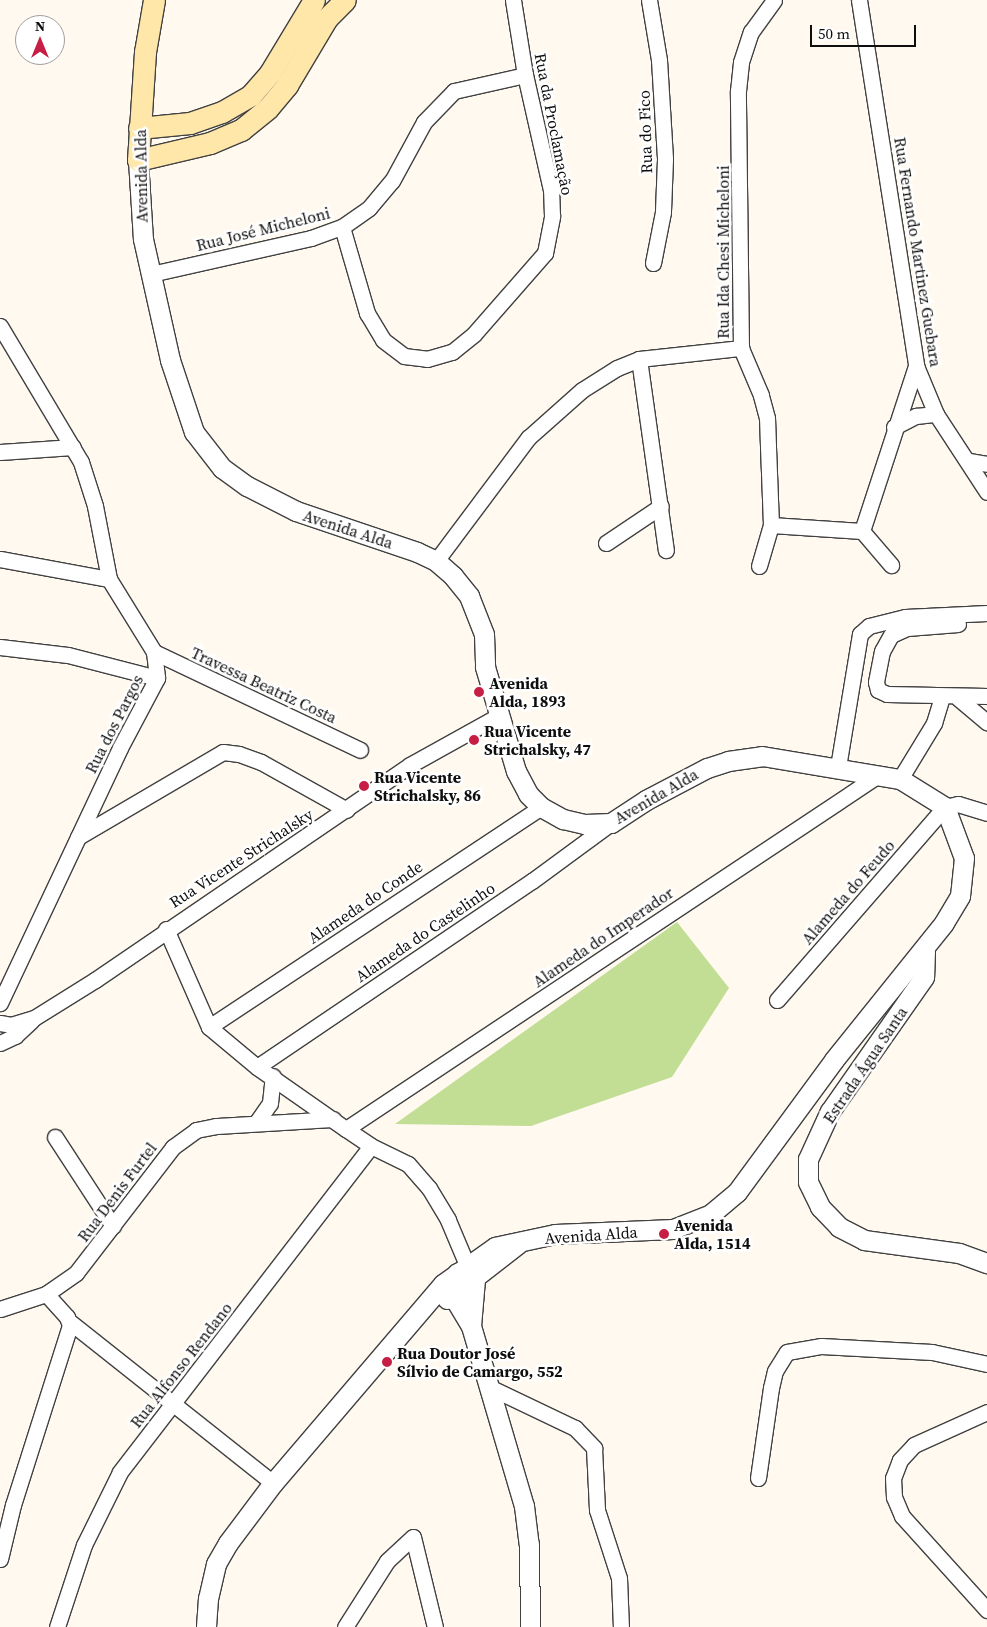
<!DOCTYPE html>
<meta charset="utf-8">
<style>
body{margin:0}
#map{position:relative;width:987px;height:1627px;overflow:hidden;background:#fff9ef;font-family:"Source Serif 4",serif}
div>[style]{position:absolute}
.forest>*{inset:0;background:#c2de95}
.roads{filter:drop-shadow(1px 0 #414141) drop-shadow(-1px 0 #414141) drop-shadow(0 1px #414141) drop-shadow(0 -1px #414141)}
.minor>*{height:15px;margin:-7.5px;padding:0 7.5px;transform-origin:7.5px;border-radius:7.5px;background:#fff}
.tertiary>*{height:19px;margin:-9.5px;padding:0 9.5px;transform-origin:9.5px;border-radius:9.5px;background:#fff}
.secondary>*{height:21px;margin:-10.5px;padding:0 10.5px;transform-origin:10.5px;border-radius:10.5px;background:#ffe7aa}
.dots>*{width:14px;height:14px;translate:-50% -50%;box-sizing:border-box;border:2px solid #fff;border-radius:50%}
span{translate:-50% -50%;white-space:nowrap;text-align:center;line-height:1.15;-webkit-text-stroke:5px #fff;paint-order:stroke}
.street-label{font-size:16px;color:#0e0e0e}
.poi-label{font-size:16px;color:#0e0e0e;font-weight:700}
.left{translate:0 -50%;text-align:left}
.north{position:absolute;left:15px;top:15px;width:50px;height:50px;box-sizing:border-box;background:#fff;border:1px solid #9f9f9f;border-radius:50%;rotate:0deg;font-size:14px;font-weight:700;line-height:20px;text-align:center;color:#0e0e0e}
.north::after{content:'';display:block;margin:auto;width:18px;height:22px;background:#c61e44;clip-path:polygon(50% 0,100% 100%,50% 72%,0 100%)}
.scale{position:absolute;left:810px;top:25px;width:106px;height:22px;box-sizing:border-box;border:2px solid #0e0e0e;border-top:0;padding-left:6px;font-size:15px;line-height:18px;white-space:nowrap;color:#0e0e0e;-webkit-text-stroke:4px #fff;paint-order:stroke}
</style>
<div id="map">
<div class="forest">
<div style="clip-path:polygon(677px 922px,729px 988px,672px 1077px,531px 1126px,395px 1124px)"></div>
</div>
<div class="roads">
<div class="minor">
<div style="left:649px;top:0;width:61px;rotate:80.5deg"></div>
<div style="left:659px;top:60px;width:99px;rotate:86.5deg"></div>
<div style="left:665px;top:159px;width:53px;rotate:92.2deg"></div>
<div style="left:663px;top:212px;width:52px;rotate:101.1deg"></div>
<div style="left:859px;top:0;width:370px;rotate:81.1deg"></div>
<div style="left:916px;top:366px;width:52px;rotate:67.4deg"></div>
<div style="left:936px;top:414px;width:93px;rotate:56.8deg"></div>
<div style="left:342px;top:227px;width:90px;rotate:73.8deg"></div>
<div style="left:367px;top:313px;width:31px;rotate:59deg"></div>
<div style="left:383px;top:340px;width:26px;rotate:37deg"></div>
<div style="left:404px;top:356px;width:23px;rotate:7deg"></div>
<div style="left:427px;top:359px;width:26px;rotate:-16deg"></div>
<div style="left:452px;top:352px;width:28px;rotate:-39deg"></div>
<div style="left:474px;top:334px;width:108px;rotate:-48.8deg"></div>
<div style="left:545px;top:253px;width:38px;rotate:-79deg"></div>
<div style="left:552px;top:216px;width:26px;rotate:-92deg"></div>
<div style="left:551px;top:190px;width:118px;rotate:-102.7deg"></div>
<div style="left:525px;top:75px;width:76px;rotate:-99.1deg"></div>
<div style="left:151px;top:274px;width:164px;rotate:-12.7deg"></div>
<div style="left:311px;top:238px;width:33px;rotate:-20deg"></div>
<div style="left:342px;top:227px;width:33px;rotate:-35deg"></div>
<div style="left:369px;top:208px;width:35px;rotate:-50deg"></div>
<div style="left:392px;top:181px;width:67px;rotate:-61.5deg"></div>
<div style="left:424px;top:122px;width:43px;rotate:-45.9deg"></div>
<div style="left:454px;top:91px;width:73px;rotate:-12.7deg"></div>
<div style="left:0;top:326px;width:158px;rotate:59.2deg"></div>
<div style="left:81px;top:462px;width:46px;rotate:72.3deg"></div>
<div style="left:95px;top:506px;width:74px;rotate:79.1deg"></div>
<div style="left:109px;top:579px;width:86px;rotate:58.3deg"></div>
<div style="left:154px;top:652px;width:26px;rotate:83deg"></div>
<div style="left:157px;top:678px;width:79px;rotate:117.9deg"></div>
<div style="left:120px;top:748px;width:282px;rotate:115.2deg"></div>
<div style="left:639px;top:359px;width:193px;rotate:82deg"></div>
<div style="left:894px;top:427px;width:25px;rotate:-27deg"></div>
<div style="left:916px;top:416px;width:20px;rotate:-6deg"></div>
<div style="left:0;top:452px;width:73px;rotate:-3.9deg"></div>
<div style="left:969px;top:461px;width:18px;rotate:9deg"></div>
<div style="left:771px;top:525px;width:91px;rotate:3.8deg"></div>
<div style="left:862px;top:531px;width:45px;rotate:49.5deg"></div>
<div style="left:862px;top:531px;width:174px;rotate:-71.9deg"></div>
<div style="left:606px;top:543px;width:66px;rotate:-33.9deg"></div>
<div style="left:0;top:559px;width:111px;rotate:10.4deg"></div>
<div style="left:436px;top:561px;width:154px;rotate:-53.2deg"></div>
<div style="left:528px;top:438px;width:72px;rotate:-41.6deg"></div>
<div style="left:582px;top:390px;width:41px;rotate:-32.2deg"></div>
<div style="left:617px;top:368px;width:24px;rotate:-22deg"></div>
<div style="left:639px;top:359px;width:103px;rotate:-6.2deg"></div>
<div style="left:759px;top:566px;width:43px;rotate:-73.7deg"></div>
<div style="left:771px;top:525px;width:79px;rotate:-92.2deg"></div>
<div style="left:768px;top:446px;width:28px;rotate:-92deg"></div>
<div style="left:767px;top:418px;width:24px;rotate:-105deg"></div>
<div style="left:761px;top:395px;width:51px;rotate:-113.1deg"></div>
<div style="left:741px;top:348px;width:257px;rotate:-90.7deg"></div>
<div style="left:738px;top:91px;width:29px;rotate:-84deg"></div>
<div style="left:741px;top:62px;width:32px;rotate:-72deg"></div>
<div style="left:751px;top:32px;width:39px;rotate:-54deg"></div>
<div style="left:958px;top:624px;width:51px;rotate:175.5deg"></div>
<div style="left:907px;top:628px;width:17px;rotate:156deg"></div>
<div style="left:891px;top:635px;width:18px;rotate:119deg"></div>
<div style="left:882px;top:651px;width:32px;rotate:101deg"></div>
<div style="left:876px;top:682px;width:8px;rotate:76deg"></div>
<div style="left:878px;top:690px;width:10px;rotate:24deg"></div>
<div style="left:887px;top:694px;width:100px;rotate:1.1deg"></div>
<div style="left:0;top:647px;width:68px;rotate:6.7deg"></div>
<div style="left:68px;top:655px;width:92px;rotate:14.5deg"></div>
<div style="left:154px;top:652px;width:228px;rotate:25.4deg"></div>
<div style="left:958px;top:698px;width:38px;rotate:40deg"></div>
<div style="left:838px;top:767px;width:135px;rotate:-80.6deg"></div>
<div style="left:860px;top:634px;width:12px;rotate:-42deg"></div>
<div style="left:869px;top:626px;width:37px;rotate:-14deg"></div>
<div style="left:905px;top:617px;width:82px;rotate:-2.8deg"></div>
<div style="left:900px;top:779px;width:66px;rotate:-58.7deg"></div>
<div style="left:934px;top:723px;width:27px;rotate:-73deg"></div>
<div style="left:78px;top:837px;width:168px;rotate:-30.4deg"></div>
<div style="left:223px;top:752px;width:16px;rotate:7deg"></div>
<div style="left:239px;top:754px;width:23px;rotate:20deg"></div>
<div style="left:261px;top:762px;width:98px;rotate:29.2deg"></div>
<div style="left:166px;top:929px;width:107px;rotate:66.3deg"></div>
<div style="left:209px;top:1027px;width:62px;rotate:39.8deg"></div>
<div style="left:257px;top:1067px;width:108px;rotate:34.9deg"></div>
<div style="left:346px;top:1129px;width:30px;rotate:34deg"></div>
<div style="left:371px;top:1146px;width:41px;rotate:25.9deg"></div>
<div style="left:408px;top:1164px;width:32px;rotate:49deg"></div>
<div style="left:429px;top:1188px;width:37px;rotate:59deg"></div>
<div style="left:448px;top:1220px;width:49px;rotate:67.1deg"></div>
<div style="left:777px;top:1000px;width:256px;rotate:-49deg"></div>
<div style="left:945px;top:807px;width:13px;rotate:-13deg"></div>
<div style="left:958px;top:804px;width:30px;rotate:17deg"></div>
<div style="left:0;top:1023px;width:11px;rotate:10deg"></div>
<div style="left:11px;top:1025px;width:24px;rotate:-17deg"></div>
<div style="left:34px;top:1018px;width:72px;rotate:-31.9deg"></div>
<div style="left:95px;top:980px;width:381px;rotate:-34.3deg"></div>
<div style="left:410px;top:765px;width:103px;rotate:-29.1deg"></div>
<div style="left:209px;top:1027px;width:398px;rotate:-33.5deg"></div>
<div style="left:0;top:1043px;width:17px;rotate:-25deg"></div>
<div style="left:15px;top:1036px;width:22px;rotate:-43deg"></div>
<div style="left:257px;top:1067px;width:332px;rotate:-34.1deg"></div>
<div style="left:532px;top:881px;width:98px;rotate:-36.3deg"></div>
<div style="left:256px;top:1123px;width:24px;rotate:-55deg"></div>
<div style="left:270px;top:1103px;width:27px;rotate:-84deg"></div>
<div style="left:346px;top:1129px;width:641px;rotate:-33.62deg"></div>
<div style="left:55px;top:1137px;width:106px;rotate:56.9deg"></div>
<div style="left:0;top:1309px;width:48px;rotate:-18.1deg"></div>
<div style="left:46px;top:1294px;width:37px;rotate:-35deg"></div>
<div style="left:76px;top:1273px;width:159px;rotate:-52.4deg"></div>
<div style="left:173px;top:1147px;width:29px;rotate:-36deg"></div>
<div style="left:196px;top:1130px;width:20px;rotate:-11deg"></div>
<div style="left:216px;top:1126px;width:117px;rotate:-3.4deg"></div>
<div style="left:70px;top:1322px;width:259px;rotate:38.4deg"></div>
<div style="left:487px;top:1386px;width:98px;rotate:25.5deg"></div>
<div style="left:575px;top:1428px;width:28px;rotate:46deg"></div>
<div style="left:594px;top:1448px;width:62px;rotate:87.2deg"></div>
<div style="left:597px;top:1510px;width:71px;rotate:72.1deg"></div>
<div style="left:619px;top:1578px;width:49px;rotate:87.7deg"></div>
<div style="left:987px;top:1412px;width:80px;rotate:155.7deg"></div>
<div style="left:914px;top:1445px;width:21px;rotate:133deg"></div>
<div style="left:900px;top:1460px;width:19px;rotate:111deg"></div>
<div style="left:893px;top:1478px;width:19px;rotate:87deg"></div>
<div style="left:894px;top:1497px;width:21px;rotate:67deg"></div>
<div style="left:902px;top:1516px;width:127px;rotate:47.9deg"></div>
<div style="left:758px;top:1478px;width:91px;rotate:-81.8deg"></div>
<div style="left:771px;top:1388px;width:17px;rotate:-77deg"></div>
<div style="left:775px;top:1371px;width:22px;rotate:-58deg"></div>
<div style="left:787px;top:1352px;width:35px;rotate:-10deg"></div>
<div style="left:821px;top:1346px;width:111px;rotate:3.1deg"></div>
<div style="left:932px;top:1352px;width:56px;rotate:12.3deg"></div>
<div style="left:413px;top:1537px;width:93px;rotate:76.3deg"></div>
<div style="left:0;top:1559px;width:56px;rotate:-76.5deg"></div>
<div style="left:13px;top:1505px;width:189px;rotate:-72.4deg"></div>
<div style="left:70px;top:1325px;width:9px;rotate:-111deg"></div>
<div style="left:67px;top:1317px;width:31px;rotate:-132deg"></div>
<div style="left:57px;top:1627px;width:86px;rotate:-71.8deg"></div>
<div style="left:84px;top:1545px;width:81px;rotate:-63.7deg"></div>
<div style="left:120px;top:1472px;width:411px;rotate:-52.4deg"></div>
<div style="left:345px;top:1627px;width:78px;rotate:-57.5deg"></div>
<div style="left:387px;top:1561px;width:35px;rotate:-43deg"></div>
</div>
<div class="tertiary">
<div style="left:138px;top:160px;width:79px;rotate:86.4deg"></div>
<div style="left:143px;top:239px;width:124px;rotate:77.4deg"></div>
<div style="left:170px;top:360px;width:76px;rotate:71.6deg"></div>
<div style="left:194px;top:432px;width:46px;rotate:52.1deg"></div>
<div style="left:222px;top:468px;width:31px;rotate:36deg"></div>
<div style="left:247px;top:486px;width:55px;rotate:27deg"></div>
<div style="left:296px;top:511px;width:128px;rotate:18.7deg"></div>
<div style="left:417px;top:552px;width:21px;rotate:25deg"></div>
<div style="left:436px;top:561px;width:23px;rotate:41deg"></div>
<div style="left:453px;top:576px;width:26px;rotate:51deg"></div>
<div style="left:469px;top:596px;width:41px;rotate:68.5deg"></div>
<div style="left:484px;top:634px;width:33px;rotate:88deg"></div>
<div style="left:485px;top:667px;width:109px;rotate:73.4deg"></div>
<div style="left:516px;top:771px;width:26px;rotate:62deg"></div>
<div style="left:528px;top:794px;width:18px;rotate:45deg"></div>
<div style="left:541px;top:807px;width:25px;rotate:29deg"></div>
<div style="left:563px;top:819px;width:23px;rotate:13deg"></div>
<div style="left:585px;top:824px;width:26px;rotate:-2deg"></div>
<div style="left:611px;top:823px;width:42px;rotate:-33.3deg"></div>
<div style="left:646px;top:800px;width:69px;rotate:-27.7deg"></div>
<div style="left:707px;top:768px;width:22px;rotate:-18deg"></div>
<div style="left:728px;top:761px;width:34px;rotate:-8deg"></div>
<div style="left:762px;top:756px;width:140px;rotate:9.5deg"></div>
<div style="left:900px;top:779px;width:53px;rotate:31.9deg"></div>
<div style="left:945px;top:807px;width:54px;rotate:69.6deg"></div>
<div style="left:964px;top:858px;width:38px;rotate:96deg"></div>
<div style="left:960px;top:896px;width:31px;rotate:121deg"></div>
<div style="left:944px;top:923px;width:176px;rotate:128.8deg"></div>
<div style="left:834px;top:1060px;width:164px;rotate:126.3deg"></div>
<div style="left:737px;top:1192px;width:34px;rotate:140deg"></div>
<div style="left:711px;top:1214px;width:41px;rotate:158.5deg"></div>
<div style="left:673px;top:1229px;width:118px;rotate:177.6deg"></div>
<div style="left:555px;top:1234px;width:61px;rotate:167.8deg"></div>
<div style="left:495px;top:1247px;width:64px;rotate:144.6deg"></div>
<div style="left:443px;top:1284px;width:262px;rotate:130.5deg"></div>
<div style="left:273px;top:1483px;width:75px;rotate:126.9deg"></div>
<div style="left:228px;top:1543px;width:24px;rotate:120deg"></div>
<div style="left:216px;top:1564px;width:35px;rotate:103deg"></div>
<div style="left:208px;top:1598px;width:29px;rotate:94deg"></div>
<div style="left:925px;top:951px;width:26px;rotate:92deg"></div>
<div style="left:924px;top:977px;width:164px;rotate:125deg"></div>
<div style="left:830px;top:1111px;width:53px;rotate:114.6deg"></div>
<div style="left:808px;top:1159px;width:23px;rotate:90deg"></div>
<div style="left:808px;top:1182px;width:28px;rotate:64deg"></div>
<div style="left:820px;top:1207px;width:28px;rotate:46deg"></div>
<div style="left:839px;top:1227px;width:28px;rotate:27deg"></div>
<div style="left:864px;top:1240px;width:96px;rotate:7.8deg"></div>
<div style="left:959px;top:1253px;width:30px;rotate:20deg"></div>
<div style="left:457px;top:1273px;width:23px;rotate:100deg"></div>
<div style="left:453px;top:1296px;width:35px;rotate:59deg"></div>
<div style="left:471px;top:1326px;width:188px;rotate:73.6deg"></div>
<div style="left:524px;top:1506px;width:38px;rotate:83deg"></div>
<div style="left:529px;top:1544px;width:83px;rotate:89.3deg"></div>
<div style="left:447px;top:1299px;width:90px;rotate:-37.8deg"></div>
<div style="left:471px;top:1326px;width:47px;rotate:-85.1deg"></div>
</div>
<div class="secondary">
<div style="left:154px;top:0;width:53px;rotate:99.8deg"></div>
<div style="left:145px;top:52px;width:108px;rotate:93.7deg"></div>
<div style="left:138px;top:160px;width:74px;rotate:-13.3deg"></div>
<div style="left:210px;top:143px;width:34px;rotate:-23deg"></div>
<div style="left:241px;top:130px;width:35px;rotate:-39deg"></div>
<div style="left:268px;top:108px;width:30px;rotate:-50deg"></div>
<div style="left:287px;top:85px;width:78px;rotate:-59.2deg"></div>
<div style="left:327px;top:18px;width:25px;rotate:-45deg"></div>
<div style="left:139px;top:128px;width:51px;rotate:-5.6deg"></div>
<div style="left:190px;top:123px;width:34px;rotate:-19deg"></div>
<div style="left:222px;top:112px;width:34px;rotate:-30deg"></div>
<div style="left:251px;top:95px;width:29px;rotate:-49deg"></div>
<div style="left:270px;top:73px;width:85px;rotate:-58.9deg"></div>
</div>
</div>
<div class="dots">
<div style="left:479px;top:692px;background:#c61e44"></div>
<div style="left:474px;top:740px;background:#c61e44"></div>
<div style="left:364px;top:786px;background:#c61e44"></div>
<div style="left:664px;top:1234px;background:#c61e44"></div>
<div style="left:387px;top:1362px;background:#c61e44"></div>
</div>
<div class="street-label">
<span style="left:554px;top:124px;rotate:79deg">Rua da Proclamação</span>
<span style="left:645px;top:132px;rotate:-92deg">Rua do Fico</span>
<span style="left:141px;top:176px;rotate:-91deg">Avenida Alda</span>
<span style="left:263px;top:229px;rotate:-14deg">Rua José Micheloni</span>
<span style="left:723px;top:252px;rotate:-90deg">Rua Ida Chesi Micheloni</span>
<span style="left:918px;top:252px;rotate:81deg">Rua Fernando Martinez Guebara</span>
<span style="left:348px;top:529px;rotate:18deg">Avenida Alda</span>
<span style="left:264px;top:685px;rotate:25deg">Travessa Beatriz Costa</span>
<span style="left:114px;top:724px;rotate:-63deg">Rua dos Pargos</span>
<span style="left:656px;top:796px;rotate:-30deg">Avenida Alda</span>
<span style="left:241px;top:858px;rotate:-33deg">Rua Vicente Strichalsky</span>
<span style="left:848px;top:892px;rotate:-49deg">Alameda do Feudo</span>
<span style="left:365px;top:902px;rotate:-34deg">Alameda do Conde</span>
<span style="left:425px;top:932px;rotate:-34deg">Alameda do Castelinho</span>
<span style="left:603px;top:937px;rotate:-34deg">Alameda do Imperador</span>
<span style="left:865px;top:1065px;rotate:-56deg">Estrada Água Santa</span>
<span style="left:117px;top:1192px;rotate:-53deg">Rua Denis Furtel</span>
<span style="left:591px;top:1235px;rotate:-4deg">Avenida Alda</span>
<span style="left:181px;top:1365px;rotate:-52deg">Rua Alfonso Rendano</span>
</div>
<div class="poi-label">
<span class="left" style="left:489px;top:692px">Avenida<br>Alda, 1893</span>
<span class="left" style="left:484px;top:740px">Rua Vicente<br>Strichalsky, 47</span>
<span class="left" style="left:374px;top:786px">Rua Vicente<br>Strichalsky, 86</span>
<span class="left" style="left:674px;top:1234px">Avenida<br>Alda, 1514</span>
<span class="left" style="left:397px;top:1362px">Rua Doutor José<br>Sílvio de Camargo, 552</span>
</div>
<div class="north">N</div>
<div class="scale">50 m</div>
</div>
